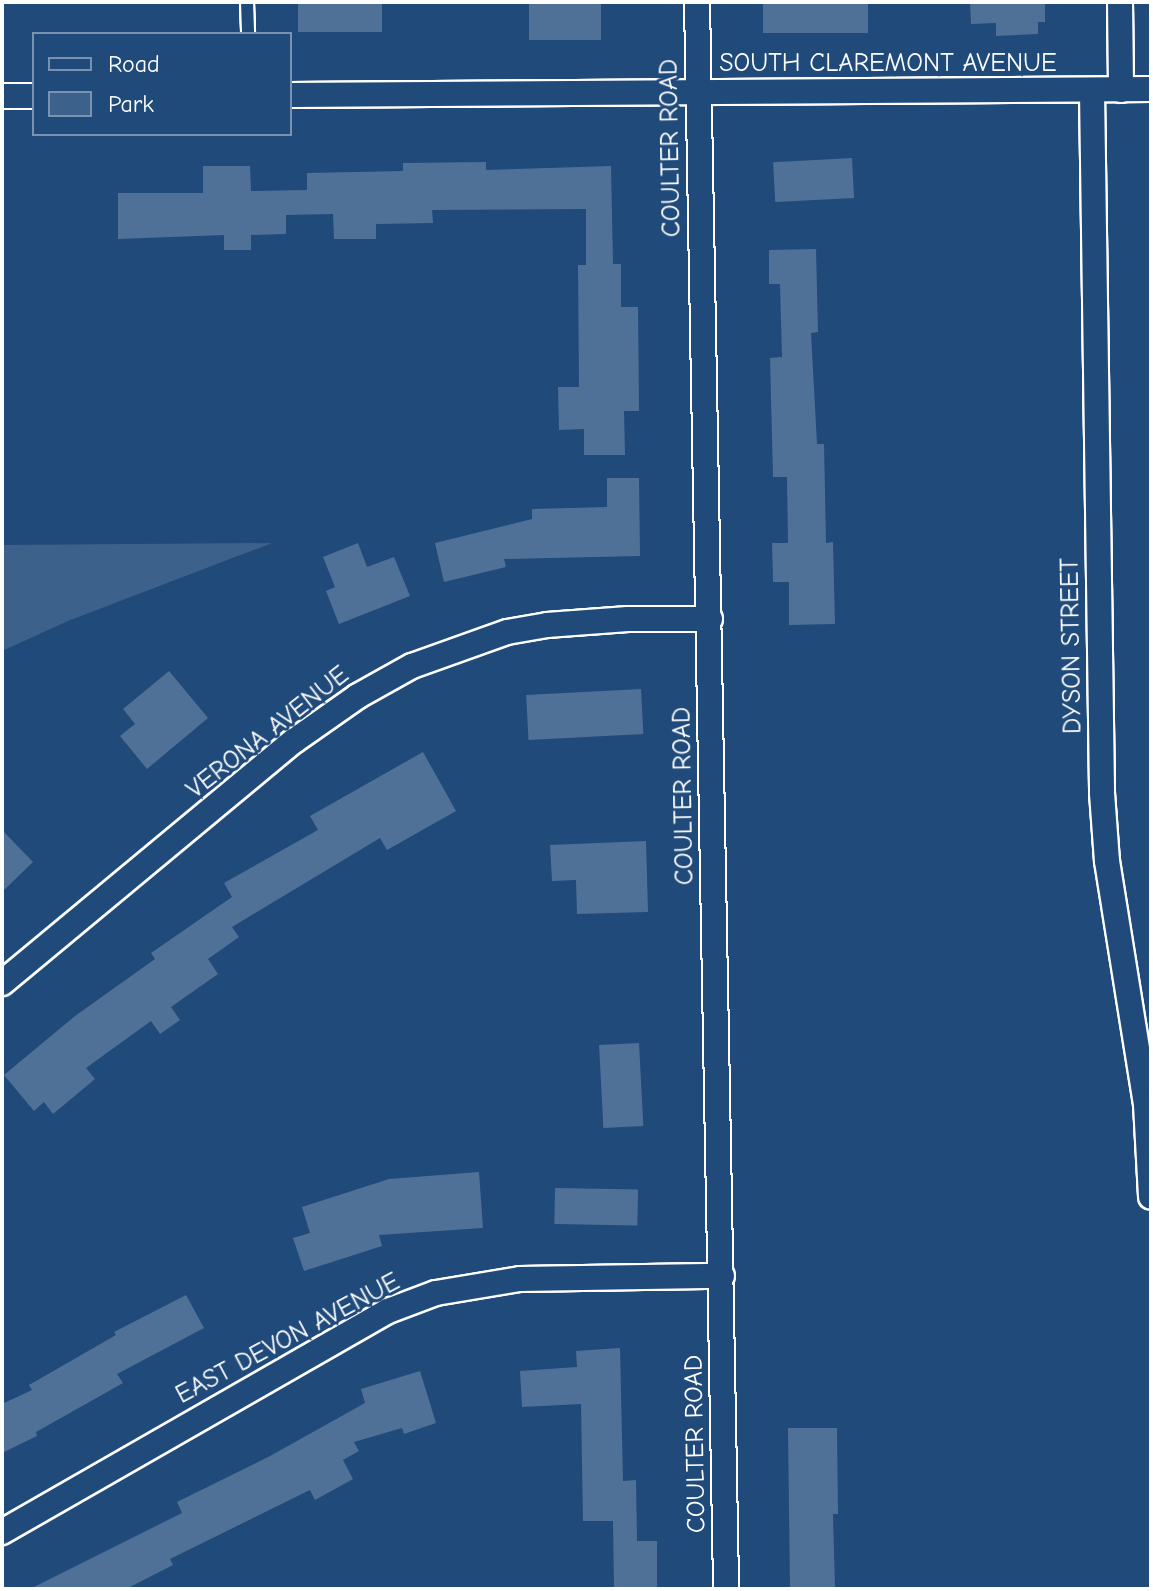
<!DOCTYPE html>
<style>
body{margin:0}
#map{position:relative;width:1153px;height:1591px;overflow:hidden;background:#1f4a7a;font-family:"Comic Neue",sans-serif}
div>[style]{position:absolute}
.green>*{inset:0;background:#3c618b}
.building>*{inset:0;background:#507197;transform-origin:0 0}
.roads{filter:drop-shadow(2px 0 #fff) drop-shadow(-2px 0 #fff) drop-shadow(0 2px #fff) drop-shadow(0 -2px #fff)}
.lane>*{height:12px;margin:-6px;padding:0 6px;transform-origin:6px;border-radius:6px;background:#1f4a7a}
.street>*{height:24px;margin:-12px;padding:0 12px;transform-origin:12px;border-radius:12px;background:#1f4a7a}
span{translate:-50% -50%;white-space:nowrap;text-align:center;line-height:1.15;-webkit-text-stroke:6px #1f4a7a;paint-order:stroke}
.street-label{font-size:26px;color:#fff}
.frame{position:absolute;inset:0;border:4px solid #fff;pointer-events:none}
.legend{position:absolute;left:32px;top:32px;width:260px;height:104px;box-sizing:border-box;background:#1f4a7a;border:2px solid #7992af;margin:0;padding:10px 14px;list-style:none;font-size:24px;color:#fff}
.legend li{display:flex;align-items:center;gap:16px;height:40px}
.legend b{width:40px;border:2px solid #7992af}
</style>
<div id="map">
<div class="green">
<div style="clip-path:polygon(272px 543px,68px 621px,2px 651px,2px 545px)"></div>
</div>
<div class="building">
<div style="left:298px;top:2px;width:84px;height:30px"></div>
<div style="left:529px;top:2px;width:72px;height:38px"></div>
<div style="left:763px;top:2px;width:105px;height:31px"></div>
<div style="clip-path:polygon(970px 2px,1045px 2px,1045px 22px,1038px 22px,1038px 34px,996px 36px,996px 23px,971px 24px)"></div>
<div style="left:852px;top:158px;width:40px;height:79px;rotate:87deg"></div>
<div style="clip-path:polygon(486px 162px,486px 170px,611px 166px,613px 264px,621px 264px,621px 307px,638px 307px,639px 411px,624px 411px,625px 455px,584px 455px,584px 429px,559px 430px,558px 387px,579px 387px,578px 265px,586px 265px,586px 209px,432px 210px,433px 223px,376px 224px,376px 239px,334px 239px,333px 214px,286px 215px,286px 234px,251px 235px,251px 250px,224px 250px,224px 235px,118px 239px,118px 193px,203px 193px,203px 166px,250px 166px,251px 191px,307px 190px,307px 173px,403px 171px,403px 163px)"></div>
<div style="clip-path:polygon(816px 249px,818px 332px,811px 333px,817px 444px,824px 444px,826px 543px,833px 542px,835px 624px,789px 625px,789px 582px,773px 582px,772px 543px,788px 543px,787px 477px,773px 477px,770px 358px,782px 357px,780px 284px,769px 284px,769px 250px)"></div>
<div style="clip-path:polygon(607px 478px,639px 478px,640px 556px,504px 559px,506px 567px,444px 582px,435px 543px,532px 519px,532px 509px,607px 507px)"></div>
<div style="clip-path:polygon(358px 543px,367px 567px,394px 557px,410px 596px,339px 624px,326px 591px,335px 587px,323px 557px)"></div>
<div style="clip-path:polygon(169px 671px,208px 718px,147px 769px,120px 736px,135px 724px,123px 709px)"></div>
<div style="left:641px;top:689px;width:45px;height:115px;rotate:87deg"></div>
<div style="clip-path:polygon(423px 752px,456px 811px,387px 850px,380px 838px,232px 927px,239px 937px,208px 959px,218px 974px,171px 1007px,180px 1020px,160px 1034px,151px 1021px,86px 1068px,95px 1079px,53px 1114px,44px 1102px,34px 1111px,4px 1075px,75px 1016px,155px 959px,151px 953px,232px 897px,224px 883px,318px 830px,310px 816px)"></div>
<div style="clip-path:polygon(2px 830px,33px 862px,2px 892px)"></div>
<div style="clip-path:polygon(646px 841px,648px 912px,577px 914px,576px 880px,552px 881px,550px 845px)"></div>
<div style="left:639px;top:1043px;width:83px;height:40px;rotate:87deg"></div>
<div style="clip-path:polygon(479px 1172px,483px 1228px,379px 1235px,382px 1246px,304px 1271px,293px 1238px,310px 1233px,302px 1207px,389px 1179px)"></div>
<div style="left:555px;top:1188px;width:83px;height:36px;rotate:1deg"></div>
<div style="clip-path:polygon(186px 1295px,204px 1328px,117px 1374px,123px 1383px,36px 1432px,37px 1436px,2px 1453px,2px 1404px,32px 1390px,29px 1385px,116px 1335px,114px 1332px)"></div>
<div style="clip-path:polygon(620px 1348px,623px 1481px,636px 1480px,637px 1541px,657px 1541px,657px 1589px,614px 1589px,613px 1521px,583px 1521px,581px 1404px,522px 1407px,520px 1371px,577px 1367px,576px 1351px)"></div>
<div style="clip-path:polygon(420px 1371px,436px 1423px,404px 1434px,402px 1428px,354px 1442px,359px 1451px,343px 1460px,353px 1479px,315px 1500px,310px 1490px,170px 1559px,173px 1565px,126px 1589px,30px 1589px,182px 1513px,177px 1502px,270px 1456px,365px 1403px,361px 1389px)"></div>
<div style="clip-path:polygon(788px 1428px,837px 1428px,838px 1514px,833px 1514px,835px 1589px,790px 1589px)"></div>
</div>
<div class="roads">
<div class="lane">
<div style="left:247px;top:2px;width:32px;rotate:88deg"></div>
</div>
<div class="street">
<div style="left:697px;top:2px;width:1587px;rotate:88.95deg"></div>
<div style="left:1120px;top:2px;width:88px;rotate:89.3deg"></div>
<div style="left:1092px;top:91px;width:702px;rotate:89.18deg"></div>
<div style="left:1102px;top:793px;width:68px;rotate:85.8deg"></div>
<div style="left:1107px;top:861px;width:246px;rotate:80.9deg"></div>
<div style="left:1146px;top:1104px;width:93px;rotate:86.9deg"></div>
<div style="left:290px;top:95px;width:861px;rotate:-0.4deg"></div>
<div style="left:2px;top:96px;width:32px"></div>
<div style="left:2px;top:983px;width:379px;rotate:-39.7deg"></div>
<div style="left:294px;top:741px;width:78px;rotate:-35.1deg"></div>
<div style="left:358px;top:696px;width:62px;rotate:-29.1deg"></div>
<div style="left:412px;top:666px;width:101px;rotate:-19.7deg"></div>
<div style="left:507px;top:632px;width:41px;rotate:-9.9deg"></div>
<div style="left:547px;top:625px;width:81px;rotate:-4.2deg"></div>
<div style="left:628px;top:619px;width:82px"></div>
<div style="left:2px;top:1532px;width:445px;rotate:-29.8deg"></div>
<div style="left:388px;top:1311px;width:51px;rotate:-20.6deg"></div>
<div style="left:436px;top:1293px;width:85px;rotate:-9.5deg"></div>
<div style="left:520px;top:1279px;width:202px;rotate:-0.9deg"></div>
</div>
</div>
<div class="street-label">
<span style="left:888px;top:64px">SOUTH CLAREMONT AVENUE</span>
<span style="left:671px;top:148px;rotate:-91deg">COULTER ROAD</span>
<span style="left:1072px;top:646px;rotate:-91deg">DYSON STREET</span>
<span style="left:268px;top:733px;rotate:-38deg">VERONA AVENUE</span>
<span style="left:684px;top:796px;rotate:-91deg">COULTER ROAD</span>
<span style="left:288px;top:1339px;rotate:-28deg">EAST DEVON AVENUE</span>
<span style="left:696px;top:1444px;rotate:-91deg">COULTER ROAD</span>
</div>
<div class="frame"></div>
<ul class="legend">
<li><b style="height:10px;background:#1f4a7a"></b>Road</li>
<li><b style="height:22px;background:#3c618b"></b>Park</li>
</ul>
</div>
